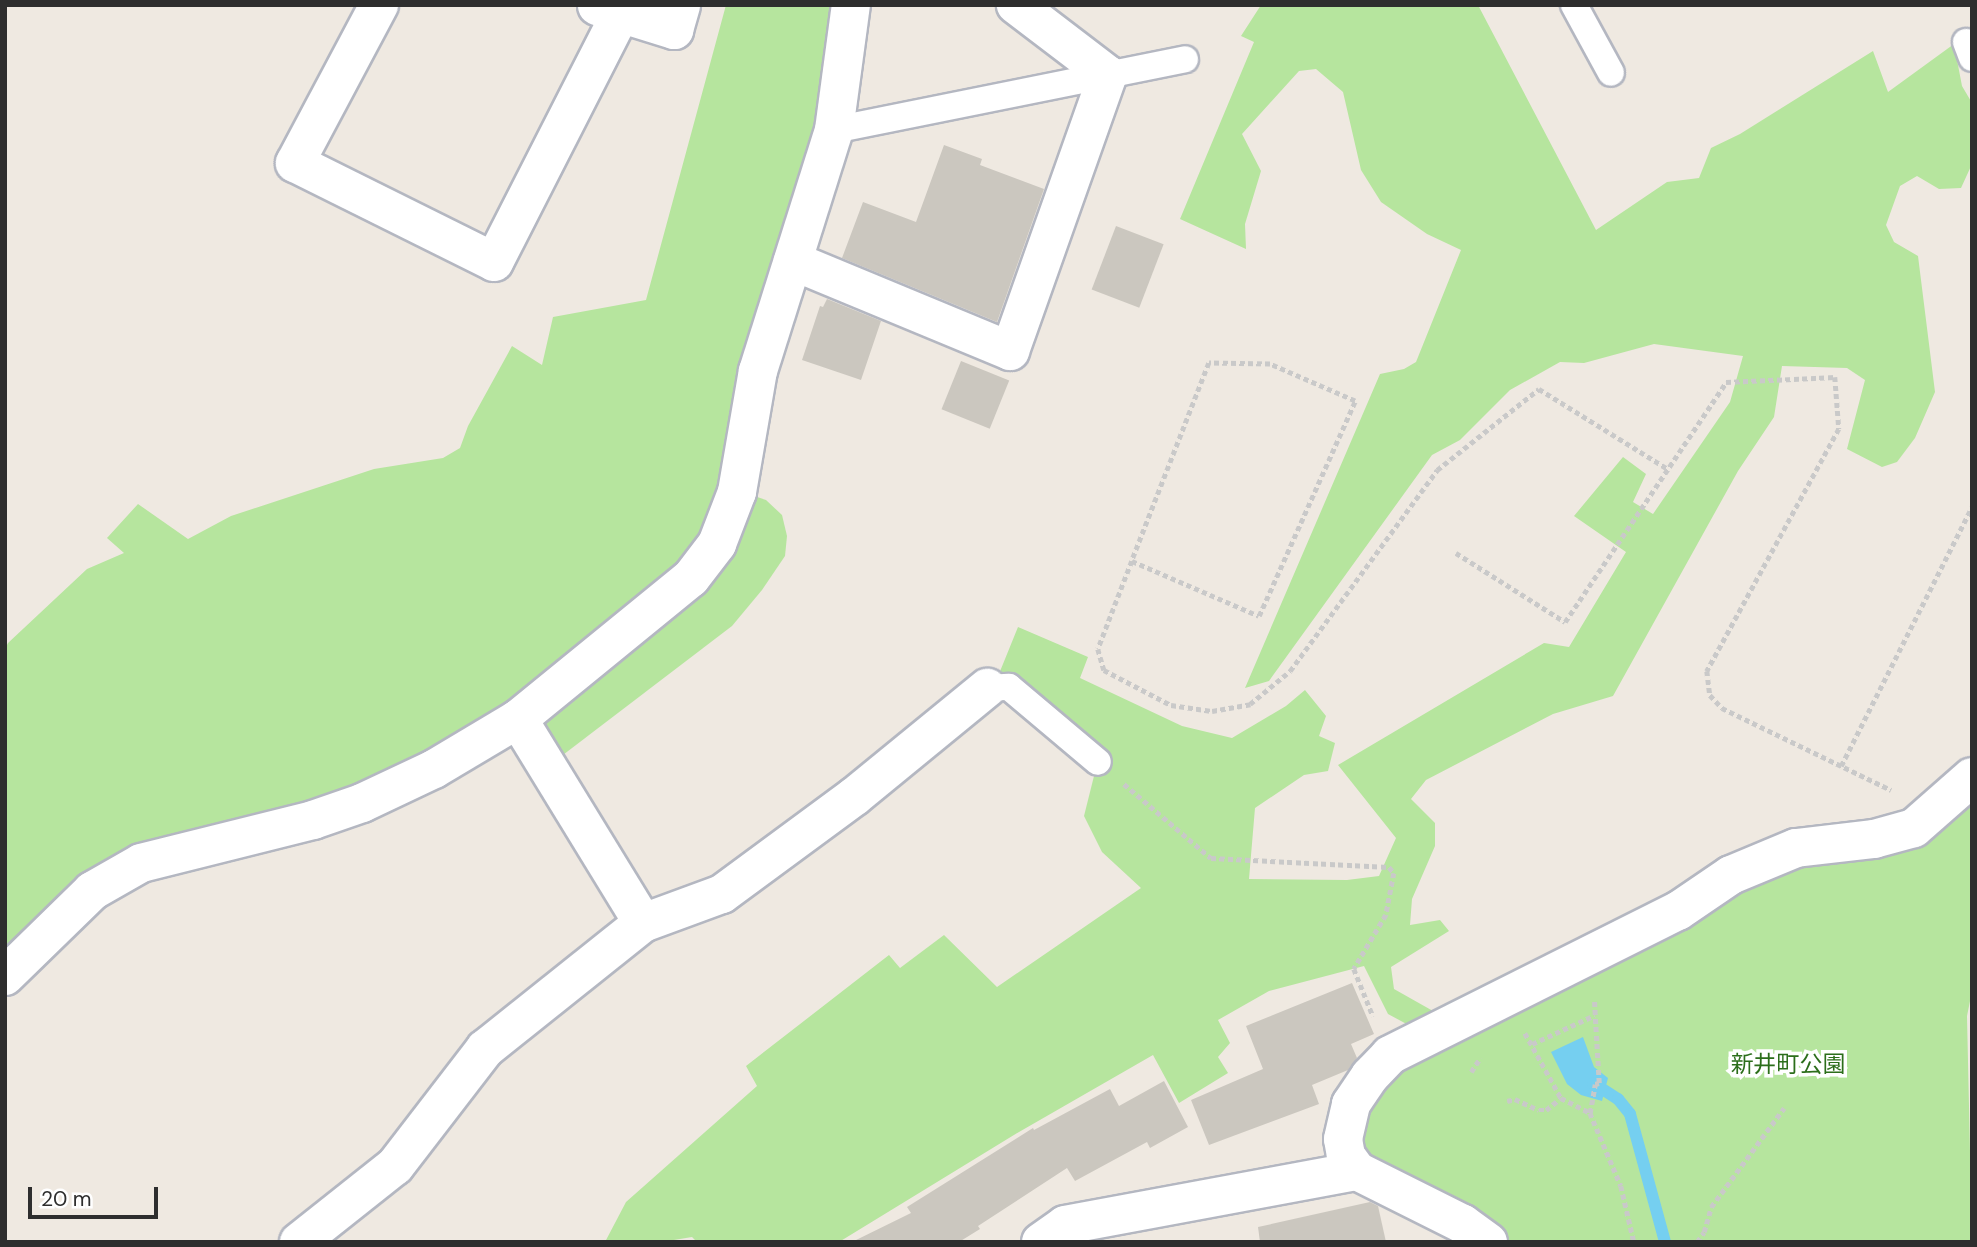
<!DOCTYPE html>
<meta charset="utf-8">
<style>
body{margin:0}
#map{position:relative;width:1977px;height:1247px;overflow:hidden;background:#efe9e1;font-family:"DM Sans","Noto Sans JP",sans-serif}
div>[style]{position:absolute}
.green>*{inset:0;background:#b6e59e}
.water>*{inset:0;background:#75cff0}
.stream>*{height:12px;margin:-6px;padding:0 6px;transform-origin:6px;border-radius:6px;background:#75cff0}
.building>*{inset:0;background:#cbc7bf;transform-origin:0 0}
.path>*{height:4.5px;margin-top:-2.25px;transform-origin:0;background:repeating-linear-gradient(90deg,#c9c9c9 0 5px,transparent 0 8.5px)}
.roads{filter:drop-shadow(2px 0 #b4b7c1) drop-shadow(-2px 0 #b4b7c1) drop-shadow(0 2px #b4b7c1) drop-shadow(0 -2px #b4b7c1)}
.service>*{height:26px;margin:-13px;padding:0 13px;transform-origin:13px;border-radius:13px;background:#fff}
.minor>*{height:38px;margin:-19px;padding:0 19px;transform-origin:19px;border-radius:19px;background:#fff}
span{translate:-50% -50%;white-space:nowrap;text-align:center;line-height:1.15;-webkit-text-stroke:7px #fff;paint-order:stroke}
.park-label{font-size:23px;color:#2c6e1b}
.frame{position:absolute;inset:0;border:7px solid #2e2e2e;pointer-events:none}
.scale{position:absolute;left:28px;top:1187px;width:130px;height:32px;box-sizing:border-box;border:4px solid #2e2e2e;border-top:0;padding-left:9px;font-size:21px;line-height:24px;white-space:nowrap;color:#2e2e2e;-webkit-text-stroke:5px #fff;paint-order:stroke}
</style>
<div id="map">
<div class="green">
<div style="clip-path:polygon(726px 5px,831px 5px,817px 121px,706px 538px,674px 579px,513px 710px,358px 796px,138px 858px,5px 968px,5px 649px,8px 643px,87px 569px,124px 553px,107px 538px,138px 504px,188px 539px,231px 516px,374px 469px,443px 458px,460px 448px,468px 426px,512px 346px,542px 365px,553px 317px,646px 300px)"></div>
<div style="clip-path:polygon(1261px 5px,1478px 5px,1596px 230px,1667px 182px,1699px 178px,1711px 148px,1740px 134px,1873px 51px,1888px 92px,1954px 44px,1962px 86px,1972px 103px,1972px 164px,1961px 188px,1939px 189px,1917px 176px,1900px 186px,1886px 225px,1894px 242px,1918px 256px,1935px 392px,1915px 438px,1897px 462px,1882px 467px,1847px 449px,1865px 380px,1847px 368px,1782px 366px,1774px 417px,1738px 471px,1613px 696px,1553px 714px,1426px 780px,1411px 799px,1435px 823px,1435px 846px,1412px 899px,1410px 925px,1440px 920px,1449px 931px,1391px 967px,1394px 989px,1433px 1011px,1414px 1028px,1388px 1014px,1364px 966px,1269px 991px,1218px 1020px,1230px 1043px,1218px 1057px,1228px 1073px,1179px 1103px,1153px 1055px,1019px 1132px,839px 1242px,697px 1242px,692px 1237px,662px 1242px,605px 1242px,626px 1202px,757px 1086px,746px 1066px,889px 955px,900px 968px,944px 935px,997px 987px,1141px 888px,1102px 852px,1084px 816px,1094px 776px,1006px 698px,990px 696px,1018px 627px,1088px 657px,1080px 678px,1182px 726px,1232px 738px,1286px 706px,1305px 690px,1326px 716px,1319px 736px,1335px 743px,1328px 771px,1304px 775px,1255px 808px,1249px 879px,1347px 880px,1379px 876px,1396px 838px,1338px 765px,1544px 643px,1569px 647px,1626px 552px,1574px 516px,1623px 457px,1646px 474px,1633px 502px,1653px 514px,1730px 402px,1743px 356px,1654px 344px,1584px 363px,1560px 362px,1510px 390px,1460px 440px,1432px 455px,1269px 681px,1245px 688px,1380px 374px,1404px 369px,1416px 362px,1461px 250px,1427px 234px,1381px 202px,1361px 170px,1343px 92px,1316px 69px,1299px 71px,1242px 134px,1261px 171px,1245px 224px,1246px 249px,1180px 219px,1254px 42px,1241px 36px)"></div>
<div style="clip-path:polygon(745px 493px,766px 500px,782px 515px,787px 536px,785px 556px,762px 590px,732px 626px,555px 761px,532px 728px)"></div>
<div style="clip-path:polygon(1972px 795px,1972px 991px,1967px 1016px,1972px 1242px,1508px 1242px,1493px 1225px,1372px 1162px,1363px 1148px,1360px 1139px,1378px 1081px,1742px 884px)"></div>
</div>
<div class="water">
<div style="clip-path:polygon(1583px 1037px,1594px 1067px,1608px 1078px,1602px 1101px,1581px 1095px,1567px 1084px,1551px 1052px)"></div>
</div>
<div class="stream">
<div style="left:1593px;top:1083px;width:30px;rotate:33deg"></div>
<div style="left:1618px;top:1099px;width:19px;rotate:51deg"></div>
<div style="left:1630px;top:1114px;width:133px;rotate:74.7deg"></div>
</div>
<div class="building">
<div style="clip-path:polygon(944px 145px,982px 159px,980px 165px,1044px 189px,997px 322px,842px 258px,863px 202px,916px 222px)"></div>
<div style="left:1116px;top:226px;width:51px;height:68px;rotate:21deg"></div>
<div style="clip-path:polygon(827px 299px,881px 321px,861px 380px,802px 360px,820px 306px,823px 307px)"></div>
<div style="left:961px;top:361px;width:52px;height:52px;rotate:22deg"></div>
<div style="clip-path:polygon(1352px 983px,1374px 1034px,1351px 1044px,1357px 1058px,1348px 1070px,1312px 1085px,1319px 1104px,1209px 1145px,1191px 1100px,1263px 1069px,1246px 1026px)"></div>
<div style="clip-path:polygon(1164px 1081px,1188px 1127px,1150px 1148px,1147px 1142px,1075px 1181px,1067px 1168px,978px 1226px,980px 1229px,959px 1242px,852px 1242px,911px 1213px,907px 1207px,1033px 1128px,1034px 1130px,1110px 1089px,1119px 1106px)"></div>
<div style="clip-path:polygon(1370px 1202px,1378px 1206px,1386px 1242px,1260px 1242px,1258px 1227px)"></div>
</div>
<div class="path">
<div style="left:1456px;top:553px;width:129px;rotate:32.3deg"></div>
<div style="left:1565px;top:622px;width:289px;rotate:-56.1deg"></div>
<div style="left:1726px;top:382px;width:109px;rotate:-2.6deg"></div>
<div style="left:1835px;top:377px;width:52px;rotate:85.6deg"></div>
<div style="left:1839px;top:429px;width:276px;rotate:118.6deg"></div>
<div style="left:1707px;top:671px;width:24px;rotate:83deg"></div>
<div style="left:1710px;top:695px;width:18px;rotate:47deg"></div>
<div style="left:1722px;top:708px;width:188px;rotate:25.9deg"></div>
<div style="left:1132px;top:561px;width:138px;rotate:23.4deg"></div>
<div style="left:1259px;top:616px;width:235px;rotate:-65.9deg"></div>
<div style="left:1355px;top:401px;width:93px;rotate:-156.5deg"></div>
<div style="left:1270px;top:364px;width:61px;rotate:-179.1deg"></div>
<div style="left:1209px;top:363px;width:212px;rotate:111.3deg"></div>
<div style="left:1132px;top:561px;width:94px;rotate:111.1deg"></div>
<div style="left:1098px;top:649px;width:22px;rotate:74deg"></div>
<div style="left:1104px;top:670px;width:76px;rotate:27.6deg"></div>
<div style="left:1171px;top:705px;width:41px;rotate:8.3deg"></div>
<div style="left:1212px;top:711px;width:39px;rotate:-10deg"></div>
<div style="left:1250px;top:704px;width:52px;rotate:-39.5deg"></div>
<div style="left:1290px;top:671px;width:249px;rotate:-53.8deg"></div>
<div style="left:1437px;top:470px;width:130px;rotate:-38.5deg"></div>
<div style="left:1539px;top:389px;width:152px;rotate:31.8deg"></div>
<div style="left:1841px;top:766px;width:290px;rotate:-63.2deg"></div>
<div style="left:1124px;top:784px;width:114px;rotate:40.4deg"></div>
<div style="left:1211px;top:858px;width:178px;rotate:2.9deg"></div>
<div style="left:1389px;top:867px;width:8px;rotate:50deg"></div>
<div style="left:1394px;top:873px;width:43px;rotate:100.8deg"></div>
<div style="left:1386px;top:915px;width:63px;rotate:120.7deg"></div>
<div style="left:1354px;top:969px;width:51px;rotate:68deg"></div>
<div style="left:1525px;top:1033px;width:74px;rotate:61deg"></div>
<div style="left:1561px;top:1098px;width:33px;rotate:27deg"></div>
<div style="left:1590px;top:1113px;width:79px;rotate:67deg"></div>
<div style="left:1621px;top:1186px;width:57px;rotate:76.9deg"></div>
<div style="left:1532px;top:1044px;width:69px;rotate:-24.7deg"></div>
<div style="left:1595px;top:1015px;width:17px;rotate:-93deg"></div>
<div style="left:1471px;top:1072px;width:17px;rotate:-57deg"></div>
<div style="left:1507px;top:1101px;width:8px;rotate:-14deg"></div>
<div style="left:1515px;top:1099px;width:26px;rotate:25deg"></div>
<div style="left:1539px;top:1110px;width:7px"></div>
<div style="left:1546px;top:1110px;width:19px;rotate:-39deg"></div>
<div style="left:1590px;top:1113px;width:29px;rotate:-80deg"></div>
<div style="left:1595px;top:1084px;width:4px;rotate:-14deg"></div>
<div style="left:1599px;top:1083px;width:68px;rotate:-93.4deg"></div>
<div style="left:1697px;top:1242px;width:12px;rotate:-55deg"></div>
<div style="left:1704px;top:1232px;width:26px;rotate:-74deg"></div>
<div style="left:1711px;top:1207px;width:123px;rotate:-53.6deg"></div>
</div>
<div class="roads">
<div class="service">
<div style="left:1574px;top:5px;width:77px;rotate:61.4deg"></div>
<div style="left:1966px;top:42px;width:17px;rotate:69deg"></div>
<div style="left:834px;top:130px;width:358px;rotate:-11.4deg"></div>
<div style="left:987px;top:688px;width:22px;rotate:-3deg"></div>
<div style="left:1009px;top:687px;width:116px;rotate:40.1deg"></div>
</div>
<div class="minor">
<div style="left:379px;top:5px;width:179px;rotate:118deg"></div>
<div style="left:295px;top:163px;width:222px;rotate:26.4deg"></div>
<div style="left:494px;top:262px;width:280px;rotate:-63deg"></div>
<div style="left:597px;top:6px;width:81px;rotate:17.3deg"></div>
<div style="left:674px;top:30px;width:26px;rotate:-74deg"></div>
<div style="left:793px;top:261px;width:235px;rotate:22.5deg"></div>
<div style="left:1010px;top:351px;width:293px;rotate:-70.5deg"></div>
<div style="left:1108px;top:75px;width:116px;rotate:-142.7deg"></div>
<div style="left:518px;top:719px;width:239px;rotate:58.5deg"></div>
<div style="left:5px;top:976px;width:122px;rotate:-44.3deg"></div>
<div style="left:92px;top:891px;width:56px;rotate:-29.7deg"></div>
<div style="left:141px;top:863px;width:177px;rotate:-14deg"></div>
<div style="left:313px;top:820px;width:52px;rotate:-19.1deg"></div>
<div style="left:362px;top:803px;width:80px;rotate:-25.3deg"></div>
<div style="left:434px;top:769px;width:98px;rotate:-30.8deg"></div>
<div style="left:518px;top:719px;width:223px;rotate:-39.2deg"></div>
<div style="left:691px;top:578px;width:43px;rotate:-52.6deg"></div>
<div style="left:717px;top:544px;width:56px;rotate:-69deg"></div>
<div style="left:737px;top:492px;width:123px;rotate:-80.2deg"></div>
<div style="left:758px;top:371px;width:253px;rotate:-72.5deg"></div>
<div style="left:834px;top:130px;width:126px;rotate:-82.3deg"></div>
<div style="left:299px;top:1242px;width:122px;rotate:-38.4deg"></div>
<div style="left:395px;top:1166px;width:148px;rotate:-52.4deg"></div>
<div style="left:485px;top:1049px;width:202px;rotate:-38.6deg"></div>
<div style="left:643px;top:923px;width:84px;rotate:-20.2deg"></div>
<div style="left:722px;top:894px;width:165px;rotate:-36.4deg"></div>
<div style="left:855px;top:796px;width:171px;rotate:-39.3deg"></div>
<div style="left:1041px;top:1242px;width:29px;rotate:-35deg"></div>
<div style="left:1065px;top:1225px;width:297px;rotate:-10.5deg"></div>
<div style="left:1488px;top:1242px;width:31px;rotate:-144deg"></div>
<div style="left:1463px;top:1224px;width:119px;rotate:-153.4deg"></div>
<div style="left:1357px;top:1171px;width:19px;rotate:-126deg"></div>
<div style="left:1346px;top:1156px;width:17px;rotate:-100deg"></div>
<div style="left:1343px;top:1139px;width:36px;rotate:-77deg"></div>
<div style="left:1351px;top:1104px;width:34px;rotate:-56deg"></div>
<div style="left:1370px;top:1076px;width:29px;rotate:-46deg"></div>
<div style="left:1390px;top:1055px;width:322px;rotate:-26.6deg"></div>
<div style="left:1678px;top:911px;width:64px;rotate:-34.2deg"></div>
<div style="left:1731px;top:875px;width:70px;rotate:-22.6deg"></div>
<div style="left:1796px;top:848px;width:79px;rotate:-6.6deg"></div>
<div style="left:1874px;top:839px;width:41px;rotate:-15.4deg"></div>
<div style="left:1914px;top:828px;width:77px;rotate:-41.3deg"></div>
</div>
</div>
<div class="park-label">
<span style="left:1788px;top:1064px">新井町公園</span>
</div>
<div class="frame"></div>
<div class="scale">20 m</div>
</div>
